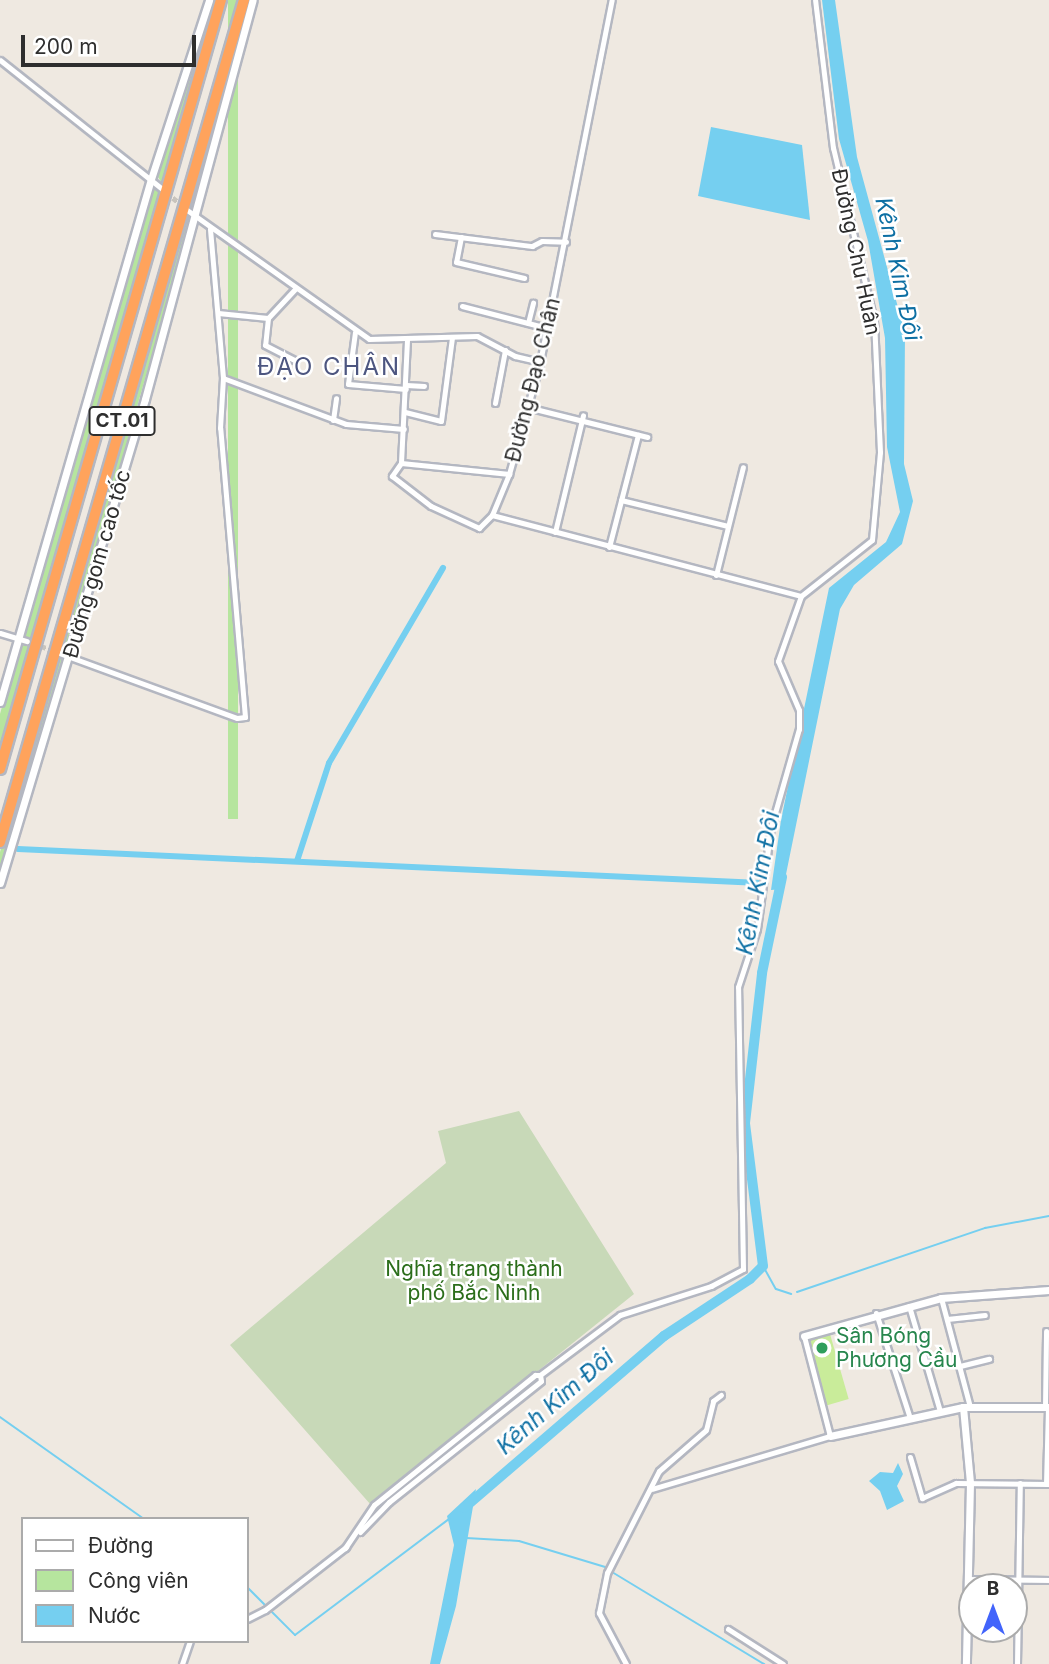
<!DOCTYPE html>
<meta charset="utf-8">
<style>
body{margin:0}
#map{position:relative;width:1049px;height:1664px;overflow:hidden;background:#efe9e1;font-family:Inter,sans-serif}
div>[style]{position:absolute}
.green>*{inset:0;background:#b6e59e;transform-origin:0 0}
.cemetery>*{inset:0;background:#c8d9b8}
.pitch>*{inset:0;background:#c9ec9a;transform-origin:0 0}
.water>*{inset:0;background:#75cff0}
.stream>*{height:2px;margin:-1px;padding:0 1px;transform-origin:1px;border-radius:1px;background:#75cff0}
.canal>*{height:6px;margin:-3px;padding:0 3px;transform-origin:3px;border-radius:3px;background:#75cff0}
.river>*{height:10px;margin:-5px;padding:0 5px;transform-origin:5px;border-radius:5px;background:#75cff0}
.street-tunnel>*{height:5px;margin-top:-2.5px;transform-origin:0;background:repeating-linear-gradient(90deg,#c8c4bd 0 5px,transparent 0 7.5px)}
.roads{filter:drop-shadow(2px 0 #b4b7c1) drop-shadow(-2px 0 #b4b7c1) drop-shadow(0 2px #b4b7c1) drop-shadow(0 -2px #b4b7c1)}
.street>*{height:5px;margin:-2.5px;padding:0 2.5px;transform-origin:2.5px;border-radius:2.5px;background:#fff}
.secondary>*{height:7px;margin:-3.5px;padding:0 3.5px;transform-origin:3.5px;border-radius:3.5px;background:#fff}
.highway>*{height:10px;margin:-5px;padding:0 5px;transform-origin:5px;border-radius:5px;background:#ffa35c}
.dots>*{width:19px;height:19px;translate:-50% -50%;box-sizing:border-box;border:4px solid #fff;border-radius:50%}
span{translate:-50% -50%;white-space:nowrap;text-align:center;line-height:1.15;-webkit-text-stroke:5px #fff;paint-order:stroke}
.shield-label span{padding:2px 5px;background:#fff;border:2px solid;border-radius:5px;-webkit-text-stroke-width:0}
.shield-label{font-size:19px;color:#2e2e2e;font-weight:700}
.street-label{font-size:21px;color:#2e2e2e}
.park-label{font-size:21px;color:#2c6e1b}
.leisure-label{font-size:21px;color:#27864d}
.left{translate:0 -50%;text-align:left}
.water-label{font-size:23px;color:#0d6fa3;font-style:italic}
.quarter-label{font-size:24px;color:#4d5680;letter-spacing:2px}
.legend{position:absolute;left:21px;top:1517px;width:228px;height:126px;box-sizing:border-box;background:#fff;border:2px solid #ababab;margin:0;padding:9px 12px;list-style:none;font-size:21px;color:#2e2e2e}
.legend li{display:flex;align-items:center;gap:14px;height:35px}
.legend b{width:35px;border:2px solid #ababab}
.north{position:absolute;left:958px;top:1573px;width:70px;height:70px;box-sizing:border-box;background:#fff;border:2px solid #ababab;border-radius:50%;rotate:0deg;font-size:19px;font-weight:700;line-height:28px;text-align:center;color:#2e2e2e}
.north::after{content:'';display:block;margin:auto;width:24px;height:32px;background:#4264fb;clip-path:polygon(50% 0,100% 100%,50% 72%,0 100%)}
.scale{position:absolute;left:21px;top:35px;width:175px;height:32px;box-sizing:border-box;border:4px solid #2e2e2e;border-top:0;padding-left:9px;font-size:21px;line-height:24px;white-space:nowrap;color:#2e2e2e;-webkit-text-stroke:5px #fff;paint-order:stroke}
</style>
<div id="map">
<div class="green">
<div style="clip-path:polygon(213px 0,217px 0,163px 185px,156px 174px)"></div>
<div style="left:228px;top:0;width:10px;height:819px"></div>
<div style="clip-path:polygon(247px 0,250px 0,194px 207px,189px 208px)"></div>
<div style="clip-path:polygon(156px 187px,161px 193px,32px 640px,23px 635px,151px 188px)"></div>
<div style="clip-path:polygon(185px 211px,191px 219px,66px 654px,60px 651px)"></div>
<div style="clip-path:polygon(27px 643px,30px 647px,0 748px,0 714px,19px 644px)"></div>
<div style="clip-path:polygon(57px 655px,64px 658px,0 866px,0 852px)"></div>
</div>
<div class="cemetery">
<div style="clip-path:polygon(519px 1111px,634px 1294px,371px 1505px,230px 1345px,446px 1163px,438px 1131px)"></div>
</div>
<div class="pitch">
<div style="left:828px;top:1327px;width:75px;height:24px;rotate:74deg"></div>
</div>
<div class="water">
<div style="clip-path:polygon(822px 0,835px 0,857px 157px,905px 333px,904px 464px,913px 501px,902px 544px,854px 585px,840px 609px,783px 889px,771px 890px,781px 820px,829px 588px,886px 542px,900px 512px,887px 447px,885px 338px,868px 241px,839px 139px)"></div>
<div style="clip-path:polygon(711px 127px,802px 145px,810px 220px,698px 196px)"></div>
<div style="clip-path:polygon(898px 1463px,903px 1474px,897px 1486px,904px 1501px,887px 1510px,880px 1491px,869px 1481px,880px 1472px,893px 1473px)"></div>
<div style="clip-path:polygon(476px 1489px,456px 1606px,440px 1664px,430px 1664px,454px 1545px,447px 1516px)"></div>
</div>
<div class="stream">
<div style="left:763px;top:1266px;width:26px;rotate:61deg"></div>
<div style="left:776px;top:1289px;width:16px;rotate:18deg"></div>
<div style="left:797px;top:1292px;width:199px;rotate:-18.8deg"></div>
<div style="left:985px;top:1228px;width:65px;rotate:-10.6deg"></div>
<div style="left:0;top:1417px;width:176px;rotate:35.3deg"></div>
<div style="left:466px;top:1538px;width:53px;rotate:3.2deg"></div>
<div style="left:519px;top:1541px;width:90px;rotate:16.8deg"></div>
<div style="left:612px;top:1572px;width:178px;rotate:31.2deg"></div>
<div style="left:247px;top:1587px;width:68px;rotate:45deg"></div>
<div style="left:295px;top:1635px;width:193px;rotate:-37deg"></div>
</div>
<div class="canal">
<div style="left:18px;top:849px;width:743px;rotate:2.62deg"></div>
<div style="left:297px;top:861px;width:103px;rotate:-71.9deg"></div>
<div style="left:329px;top:763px;width:226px;rotate:-59.7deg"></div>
</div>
<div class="river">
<div style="left:464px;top:1508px;width:264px;rotate:-40.7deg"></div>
<div style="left:664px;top:1336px;width:103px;rotate:-33.5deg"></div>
<div style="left:750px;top:1279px;width:18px;rotate:-45deg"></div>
<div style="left:763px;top:1266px;width:144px;rotate:-97.2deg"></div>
<div style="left:745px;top:1123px;width:151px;rotate:-83.5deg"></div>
<div style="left:762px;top:973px;width:98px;rotate:-78.2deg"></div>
</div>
<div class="street-tunnel">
<div style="left:167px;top:193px;width:21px;rotate:39deg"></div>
<div style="left:27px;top:641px;width:32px;rotate:20deg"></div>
</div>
<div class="roads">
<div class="street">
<div style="left:0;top:60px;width:206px;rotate:38.5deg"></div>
<div style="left:187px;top:210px;width:223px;rotate:35.3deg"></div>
<div style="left:369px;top:339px;width:108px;rotate:-1.6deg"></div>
<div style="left:477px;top:336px;width:43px;rotate:27.8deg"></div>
<div style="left:515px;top:356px;width:26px;rotate:13deg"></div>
<div style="left:210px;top:229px;width:150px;rotate:85deg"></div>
<div style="left:223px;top:378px;width:131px;rotate:20.5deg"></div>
<div style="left:346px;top:424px;width:58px;rotate:4.9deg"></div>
<div style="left:435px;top:234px;width:98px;rotate:7.1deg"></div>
<div style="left:532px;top:246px;width:11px;rotate:-27deg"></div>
<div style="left:542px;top:241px;width:24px;rotate:2deg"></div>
<div style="left:461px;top:237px;width:25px;rotate:101deg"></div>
<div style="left:456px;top:262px;width:70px;rotate:13.2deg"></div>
<div style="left:462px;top:306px;width:88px;rotate:14.5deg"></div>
<div style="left:218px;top:313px;width:50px;rotate:5.7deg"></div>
<div style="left:268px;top:318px;width:41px;rotate:-47deg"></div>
<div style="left:268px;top:318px;width:27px;rotate:96deg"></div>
<div style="left:265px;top:345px;width:34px;rotate:27deg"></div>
<div style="left:528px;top:323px;width:21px;rotate:-76deg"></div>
<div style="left:355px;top:332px;width:52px;rotate:97.7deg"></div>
<div style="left:348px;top:384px;width:58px;rotate:4.9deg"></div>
<div style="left:407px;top:340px;width:123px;rotate:92.8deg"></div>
<div style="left:401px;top:463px;width:16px;rotate:125deg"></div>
<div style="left:392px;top:476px;width:49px;rotate:37.6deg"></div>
<div style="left:431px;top:506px;width:53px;rotate:24.6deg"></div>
<div style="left:479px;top:528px;width:18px;rotate:-45deg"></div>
<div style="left:492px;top:515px;width:44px;rotate:-67.5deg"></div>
<div style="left:509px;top:474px;width:116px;rotate:-74.5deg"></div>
<div style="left:540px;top:362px;width:369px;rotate:-78.8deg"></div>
<div style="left:406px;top:385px;width:18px;rotate:3deg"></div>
<div style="left:495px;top:403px;width:54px;rotate:-79.3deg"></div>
<div style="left:527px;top:407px;width:124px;rotate:14deg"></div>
<div style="left:405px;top:412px;width:37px;rotate:14deg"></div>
<div style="left:441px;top:421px;width:84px;rotate:-82.5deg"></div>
<div style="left:333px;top:420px;width:22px;rotate:-82deg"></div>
<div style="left:401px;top:463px;width:109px;rotate:5.8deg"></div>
<div style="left:621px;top:500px;width:110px;rotate:13.7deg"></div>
<div style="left:492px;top:515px;width:319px;rotate:14.7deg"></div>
<div style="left:555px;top:532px;width:120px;rotate:-76.5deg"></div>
<div style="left:609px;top:547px;width:116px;rotate:-75.5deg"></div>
<div style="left:716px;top:575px;width:111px;rotate:-76deg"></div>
<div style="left:801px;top:596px;width:90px;rotate:-38.3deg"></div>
<div style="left:872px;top:540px;width:88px;rotate:-84.8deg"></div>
<div style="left:880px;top:452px;width:131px;rotate:-92.6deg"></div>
<div style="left:874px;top:321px;width:178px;rotate:-103.3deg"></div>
<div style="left:833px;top:148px;width:149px;rotate:-96.9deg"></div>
<div style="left:0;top:633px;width:28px;rotate:17deg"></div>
<div style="left:59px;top:653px;width:189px;rotate:20.1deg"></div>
<div style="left:237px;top:718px;width:8px;rotate:-7deg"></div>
<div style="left:245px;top:717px;width:290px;rotate:-94.9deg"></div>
<div style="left:220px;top:428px;width:50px;rotate:-86.6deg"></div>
<div style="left:941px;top:1298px;width:113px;rotate:75.1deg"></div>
<div style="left:909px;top:1306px;width:109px;rotate:73.6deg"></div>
<div style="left:876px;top:1313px;width:107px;rotate:72.1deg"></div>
<div style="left:947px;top:1319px;width:38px;rotate:-6deg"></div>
<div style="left:960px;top:1366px;width:30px;rotate:-14deg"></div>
<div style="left:1045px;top:1407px;width:76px;rotate:-89.2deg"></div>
<div style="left:910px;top:1457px;width:43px;rotate:73.7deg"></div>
<div style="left:922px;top:1498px;width:37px;rotate:-24deg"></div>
<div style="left:956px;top:1483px;width:93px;rotate:0.6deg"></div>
<div style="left:1046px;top:1484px;width:77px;rotate:-88.5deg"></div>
<div style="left:652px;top:1489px;width:186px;rotate:-16.6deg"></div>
<div style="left:830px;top:1436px;width:103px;rotate:-104.6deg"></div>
<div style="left:360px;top:1532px;width:42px;rotate:-46deg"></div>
<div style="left:389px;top:1502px;width:194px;rotate:-38.5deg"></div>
<div style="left:541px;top:1381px;width:6px;rotate:-99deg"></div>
<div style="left:345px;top:1548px;width:52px;rotate:-56deg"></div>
<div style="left:374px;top:1505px;width:207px;rotate:-38.9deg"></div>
<div style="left:535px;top:1375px;width:5px"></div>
<div style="left:540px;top:1375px;width:100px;rotate:-36.9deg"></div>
<div style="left:620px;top:1315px;width:96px;rotate:-17.7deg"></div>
<div style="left:711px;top:1286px;width:36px;rotate:-28deg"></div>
<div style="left:743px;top:1269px;width:282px;rotate:-91deg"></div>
<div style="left:738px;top:987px;width:61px;rotate:-71.9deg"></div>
<div style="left:757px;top:929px;width:103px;rotate:-82.2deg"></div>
<div style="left:771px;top:827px;width:102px;rotate:-74.1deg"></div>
<div style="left:799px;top:729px;width:19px;rotate:-90deg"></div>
<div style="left:799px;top:710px;width:53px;rotate:-113.2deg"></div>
<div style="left:778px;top:661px;width:69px;rotate:-70.5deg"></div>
<div style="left:967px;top:1579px;width:82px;rotate:0.7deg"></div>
<div style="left:247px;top:1619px;width:20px;rotate:-27deg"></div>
<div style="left:265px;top:1610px;width:103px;rotate:-37.9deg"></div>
<div style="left:728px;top:1629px;width:65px;rotate:32.5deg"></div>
<div style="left:182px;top:1664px;width:24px;rotate:-71deg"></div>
<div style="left:626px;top:1664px;width:58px;rotate:-117.9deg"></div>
<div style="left:599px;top:1613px;width:41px;rotate:-78.7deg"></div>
<div style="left:607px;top:1573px;width:114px;rotate:-63deg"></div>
<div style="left:659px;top:1471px;width:62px;rotate:-41.1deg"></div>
<div style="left:706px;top:1430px;width:30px;rotate:-76deg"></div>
<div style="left:713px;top:1401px;width:10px;rotate:-37deg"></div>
<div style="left:1017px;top:1664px;width:181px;rotate:-89.1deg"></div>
</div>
<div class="secondary">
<div style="left:0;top:702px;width:544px;rotate:-73.9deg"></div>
<div style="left:151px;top:179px;width:188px;rotate:-72deg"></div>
<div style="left:0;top:883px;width:505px;rotate:-73.32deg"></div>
<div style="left:145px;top:399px;width:413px;rotate:-74.9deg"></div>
<div style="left:804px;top:1336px;width:142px;rotate:-15.5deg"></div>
<div style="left:941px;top:1298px;width:108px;rotate:-4.2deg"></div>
<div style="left:963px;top:1407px;width:76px;rotate:84.7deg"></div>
<div style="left:970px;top:1483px;width:181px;rotate:91.3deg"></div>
<div style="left:830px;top:1436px;width:136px;rotate:-12.3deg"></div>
<div style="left:963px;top:1407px;width:86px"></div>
</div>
<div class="highway">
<div style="left:0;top:769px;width:800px;rotate:-73.97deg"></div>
<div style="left:0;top:842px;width:877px;rotate:-73.84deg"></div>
</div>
</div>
<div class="dots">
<div style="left:822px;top:1348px;background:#2e9e5b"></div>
</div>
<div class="shield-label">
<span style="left:122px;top:421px">CT.01</span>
</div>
<div class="street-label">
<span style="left:856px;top:252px;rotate:78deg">Đường Chu Huân</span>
<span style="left:533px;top:380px;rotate:-76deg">Đường Đạo Chân</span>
<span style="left:97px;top:564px;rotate:-74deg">Đường gom cao tốc</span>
</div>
<div class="park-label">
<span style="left:474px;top:1281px">Nghĩa trang thành<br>phố Bắc Ninh</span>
</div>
<div class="leisure-label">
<span class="left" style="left:836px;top:1348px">Sân Bóng<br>Phương Cầu</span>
</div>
<div class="water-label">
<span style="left:898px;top:269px;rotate:78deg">Kênh Kim Đôi</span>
<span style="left:758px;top:883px;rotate:-79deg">Kênh Kim Đôi</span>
<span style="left:555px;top:1402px;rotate:-41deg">Kênh Kim Đôi</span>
</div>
<div class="quarter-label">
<span style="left:329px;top:367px">ĐẠO CHÂN</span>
</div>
<ul class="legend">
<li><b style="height:9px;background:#fff"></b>Đường</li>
<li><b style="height:19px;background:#b6e59e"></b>Công viên</li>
<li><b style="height:19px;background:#75cff0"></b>Nước</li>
</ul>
<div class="north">B</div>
<div class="scale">200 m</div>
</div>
